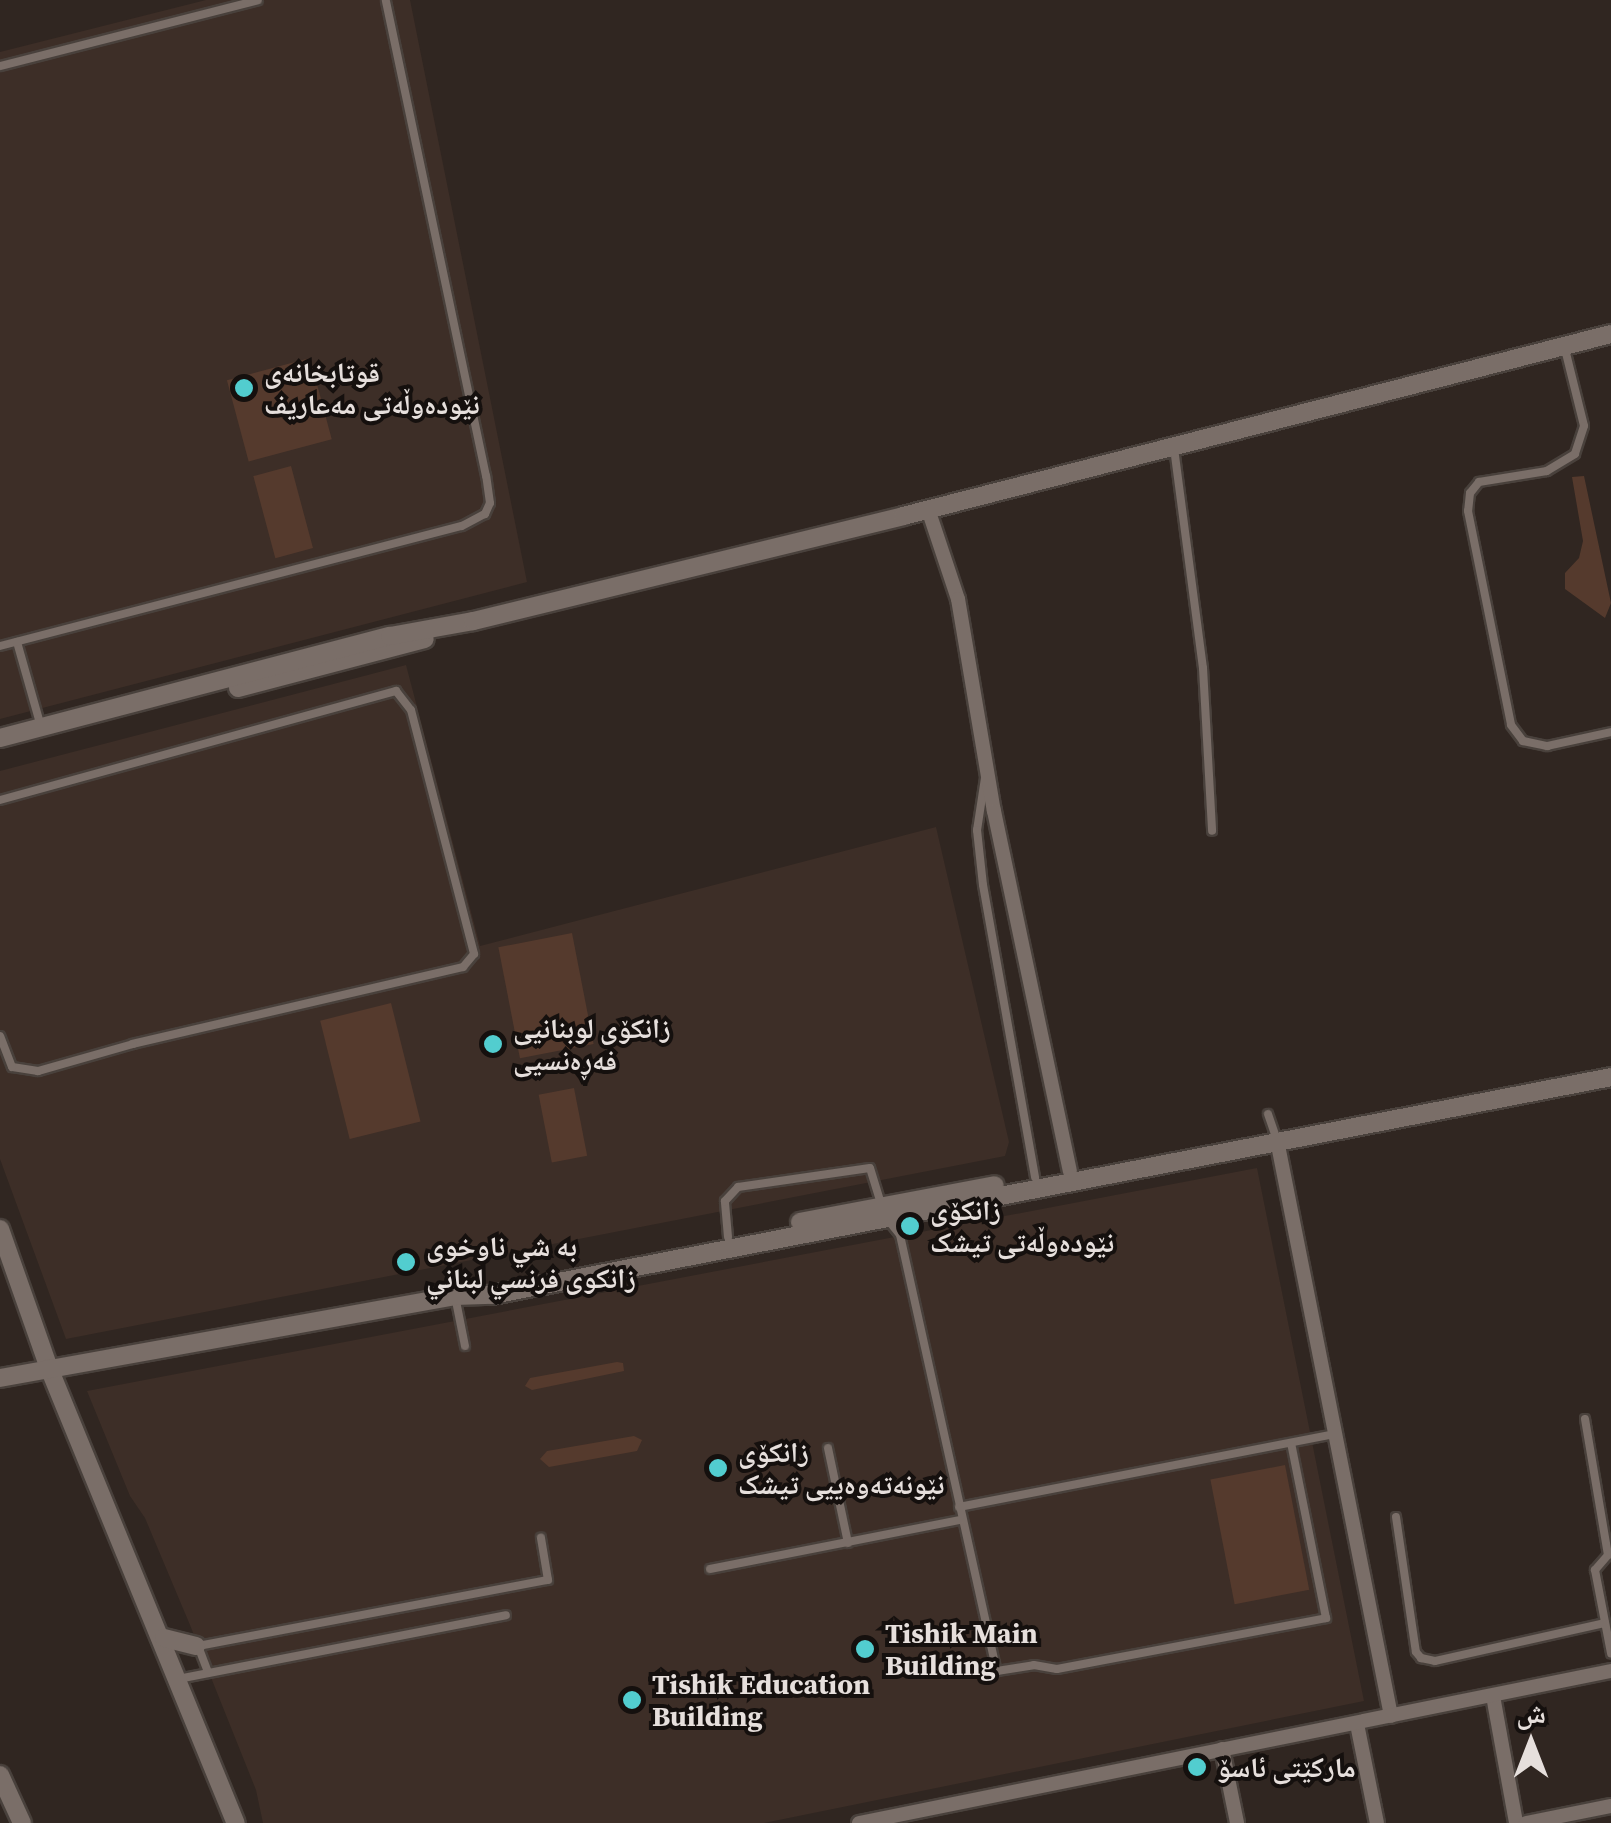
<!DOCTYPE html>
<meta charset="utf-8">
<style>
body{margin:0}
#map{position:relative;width:1611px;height:1823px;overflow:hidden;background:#302621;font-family:"Source Serif 4","Noto Naskh Arabic",serif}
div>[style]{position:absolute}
.built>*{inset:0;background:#3d2e27}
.green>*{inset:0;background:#553a2d;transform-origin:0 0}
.roads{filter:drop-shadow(2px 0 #49413c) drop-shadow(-2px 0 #49413c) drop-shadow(0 2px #49413c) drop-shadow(0 -2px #49413c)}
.service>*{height:8px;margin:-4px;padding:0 4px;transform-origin:4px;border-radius:4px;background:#7a6e68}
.minor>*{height:14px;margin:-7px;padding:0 7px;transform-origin:7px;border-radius:7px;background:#7a6e68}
.tertiary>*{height:18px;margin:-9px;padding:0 9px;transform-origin:9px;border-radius:9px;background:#7a6e68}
.dots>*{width:28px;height:28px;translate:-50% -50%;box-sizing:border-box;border:5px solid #15100e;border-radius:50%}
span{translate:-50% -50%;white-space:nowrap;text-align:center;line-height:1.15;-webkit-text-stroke:8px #15100e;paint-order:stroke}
.poi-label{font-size:28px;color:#e6dfdc;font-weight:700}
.left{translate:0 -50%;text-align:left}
.north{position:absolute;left:1481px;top:1693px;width:100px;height:100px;-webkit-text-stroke:8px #15100e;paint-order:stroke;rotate:0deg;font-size:28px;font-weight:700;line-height:40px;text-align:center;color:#e6dfdc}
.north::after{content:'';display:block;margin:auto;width:35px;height:45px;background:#e6dfdc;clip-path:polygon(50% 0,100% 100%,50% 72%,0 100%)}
</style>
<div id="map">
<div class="built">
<div style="clip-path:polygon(206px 0,410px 0,527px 582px,0 719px,0 52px)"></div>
<div style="clip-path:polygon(406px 665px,480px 946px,936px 827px,1009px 1142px,1005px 1156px,66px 1339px,0 1159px,0 771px)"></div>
<div style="clip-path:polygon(1257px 1168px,1364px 1701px,764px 1823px,263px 1823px,256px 1790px,190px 1625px,145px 1518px,130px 1496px,87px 1391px)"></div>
</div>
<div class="green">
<div style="left:310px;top:358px;width:84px;height:86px;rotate:75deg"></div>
<div style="left:291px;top:466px;width:85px;height:39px;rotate:75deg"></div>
<div style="clip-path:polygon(1584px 476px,1611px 603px,1605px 618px,1565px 589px,1565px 573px,1579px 558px,1583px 541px,1572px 477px)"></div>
<div style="left:572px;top:933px;width:113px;height:75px;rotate:79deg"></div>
<div style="left:391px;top:1003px;width:122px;height:73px;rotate:76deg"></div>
<div style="left:574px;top:1088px;width:69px;height:36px;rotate:79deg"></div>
<div style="clip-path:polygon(617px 1362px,623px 1363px,624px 1371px,532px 1390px,525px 1386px,530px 1378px)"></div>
<div style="clip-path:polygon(634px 1436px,642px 1440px,637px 1451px,549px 1467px,540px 1459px,547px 1451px)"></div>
<div style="left:1285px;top:1465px;width:127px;height:76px;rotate:79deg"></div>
</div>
<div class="roads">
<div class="service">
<div style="left:0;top:66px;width:266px;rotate:-14.3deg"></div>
<div style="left:1564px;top:345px;width:83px;rotate:76.1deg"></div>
<div style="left:1584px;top:426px;width:29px;rotate:108deg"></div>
<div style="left:1575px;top:454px;width:33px;rotate:149deg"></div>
<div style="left:1547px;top:471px;width:69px;rotate:170.8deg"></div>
<div style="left:1479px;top:482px;width:14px;rotate:129deg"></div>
<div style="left:1470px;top:493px;width:18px;rotate:96deg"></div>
<div style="left:1468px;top:511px;width:218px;rotate:78.6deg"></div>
<div style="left:1511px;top:725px;width:20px;rotate:53deg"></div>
<div style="left:1523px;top:741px;width:25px;rotate:12deg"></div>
<div style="left:1547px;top:746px;width:66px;rotate:-12.3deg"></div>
<div style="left:1174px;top:448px;width:222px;rotate:82.5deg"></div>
<div style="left:1203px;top:668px;width:163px;rotate:86.8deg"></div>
<div style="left:17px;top:642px;width:88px;rotate:74.2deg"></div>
<div style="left:0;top:646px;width:477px;rotate:-14.6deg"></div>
<div style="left:462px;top:526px;width:26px;rotate:-28deg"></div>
<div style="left:485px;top:514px;width:12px;rotate:-66deg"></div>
<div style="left:490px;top:503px;width:27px;rotate:-98deg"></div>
<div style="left:486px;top:476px;width:486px;rotate:-101.9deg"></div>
<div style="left:985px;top:778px;width:53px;rotate:98.7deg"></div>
<div style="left:977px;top:830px;width:55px;rotate:83.8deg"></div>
<div style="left:983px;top:885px;width:297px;rotate:79.9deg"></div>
<div style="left:0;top:800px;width:411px;rotate:-15.4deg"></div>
<div style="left:396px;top:691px;width:24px;rotate:52deg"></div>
<div style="left:411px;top:710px;width:252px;rotate:75.5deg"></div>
<div style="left:474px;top:954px;width:17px;rotate:130deg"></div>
<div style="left:463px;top:967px;width:339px;rotate:166.9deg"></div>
<div style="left:133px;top:1044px;width:99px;rotate:164.1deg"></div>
<div style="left:38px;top:1071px;width:26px;rotate:-171deg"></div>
<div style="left:12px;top:1067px;width:33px;rotate:-111deg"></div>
<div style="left:1268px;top:1114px;width:28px;rotate:71deg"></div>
<div style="left:888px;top:1220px;width:19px;rotate:51deg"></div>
<div style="left:900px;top:1235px;width:447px;rotate:77.5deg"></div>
<div style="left:997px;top:1671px;width:37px;rotate:-9deg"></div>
<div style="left:1034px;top:1665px;width:23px;rotate:10deg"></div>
<div style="left:1057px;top:1669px;width:274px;rotate:-10.7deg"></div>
<div style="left:1326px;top:1618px;width:178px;rotate:-101.3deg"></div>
<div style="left:728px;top:1237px;width:36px;rotate:-95deg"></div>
<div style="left:725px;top:1201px;width:19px;rotate:-47deg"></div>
<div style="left:738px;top:1187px;width:133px;rotate:-8.2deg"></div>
<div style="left:870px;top:1168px;width:41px;rotate:72.9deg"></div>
<div style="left:455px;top:1296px;width:51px;rotate:78.7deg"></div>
<div style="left:1585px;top:1419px;width:138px;rotate:80.4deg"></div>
<div style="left:1608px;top:1555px;width:20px;rotate:131deg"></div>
<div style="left:1595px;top:1570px;width:85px;rotate:79.1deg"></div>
<div style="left:828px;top:1448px;width:97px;rotate:78.1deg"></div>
<div style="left:959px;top:1507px;width:382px;rotate:-11deg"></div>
<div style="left:1396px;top:1517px;width:136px;rotate:81.6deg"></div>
<div style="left:1416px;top:1652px;width:8px;rotate:50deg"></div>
<div style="left:1421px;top:1658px;width:14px;rotate:12deg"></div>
<div style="left:1435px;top:1661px;width:174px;rotate:-12.6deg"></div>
<div style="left:710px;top:1569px;width:255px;rotate:-11.1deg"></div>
<div style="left:198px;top:1646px;width:356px;rotate:-10.7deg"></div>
<div style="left:548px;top:1580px;width:43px;rotate:-99.5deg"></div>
<div style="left:198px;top:1646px;width:28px;rotate:69deg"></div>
<div style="left:178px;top:1679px;width:334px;rotate:-11deg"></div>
</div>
<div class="minor">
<div style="left:928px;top:509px;width:95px;rotate:71.6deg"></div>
<div style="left:958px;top:599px;width:215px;rotate:80.4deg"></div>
<div style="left:994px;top:811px;width:368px;rotate:78.1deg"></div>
<div style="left:1277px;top:1140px;width:587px;rotate:78.8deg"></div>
<div style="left:1493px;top:1696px;width:129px;rotate:79.7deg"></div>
<div style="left:1357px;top:1724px;width:101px;rotate:78.6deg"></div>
<div style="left:1222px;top:1749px;width:76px;rotate:78.5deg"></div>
<div style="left:859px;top:1823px;width:767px;rotate:-11.43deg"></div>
<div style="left:1526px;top:1823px;width:87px;rotate:-11.3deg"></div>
</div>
<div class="tertiary">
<div style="left:238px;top:688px;width:193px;rotate:-14.7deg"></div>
<div style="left:0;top:738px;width:403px;rotate:-14.7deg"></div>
<div style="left:390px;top:636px;width:84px;rotate:-10.2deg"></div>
<div style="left:473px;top:621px;width:443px;rotate:-13.7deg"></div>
<div style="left:903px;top:516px;width:731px;rotate:-14.42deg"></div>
<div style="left:800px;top:1222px;width:198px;rotate:-10.7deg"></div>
<div style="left:0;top:1229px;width:147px;rotate:70.6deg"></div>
<div style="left:49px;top:1368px;width:492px;rotate:67.7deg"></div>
<div style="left:0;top:1378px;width:462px;rotate:-10.2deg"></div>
<div style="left:455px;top:1296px;width:37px;rotate:-2deg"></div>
<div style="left:492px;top:1295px;width:1140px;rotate:-11.02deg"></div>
<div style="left:164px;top:1638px;width:33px;rotate:14deg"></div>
<div style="left:0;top:1775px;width:53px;rotate:65.4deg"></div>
</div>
</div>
<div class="dots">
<div style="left:244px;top:388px;background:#52cdcf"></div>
<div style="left:493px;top:1044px;background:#52cdcf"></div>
<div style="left:910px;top:1226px;background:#52cdcf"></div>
<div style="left:406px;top:1262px;background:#52cdcf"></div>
<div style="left:718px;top:1468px;background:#52cdcf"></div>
<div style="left:865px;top:1649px;background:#52cdcf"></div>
<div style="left:632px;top:1700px;background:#52cdcf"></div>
<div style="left:1197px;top:1767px;background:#52cdcf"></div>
</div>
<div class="poi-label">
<span class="left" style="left:264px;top:388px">قوتابخانەی<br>نێودەوڵەتی مەعاریف</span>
<span class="left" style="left:513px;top:1044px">زانکۆی لوبنانیی<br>فەڕەنسیی</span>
<span class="left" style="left:930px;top:1226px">زانکۆی<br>نێودەوڵەتی تیشک</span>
<span class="left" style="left:426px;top:1262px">به شي ناوخوى<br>زانكوى فرنسي لبناني</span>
<span class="left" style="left:738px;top:1468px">زانکۆی<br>نێونەتەوەییی تیشک</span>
<span class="left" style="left:885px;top:1649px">Tishik Main<br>Building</span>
<span class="left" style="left:652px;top:1700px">Tishik Education<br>Building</span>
<span class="left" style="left:1217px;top:1767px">مارکێتی ئاسۆ</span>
</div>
<div class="north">ش</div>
</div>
